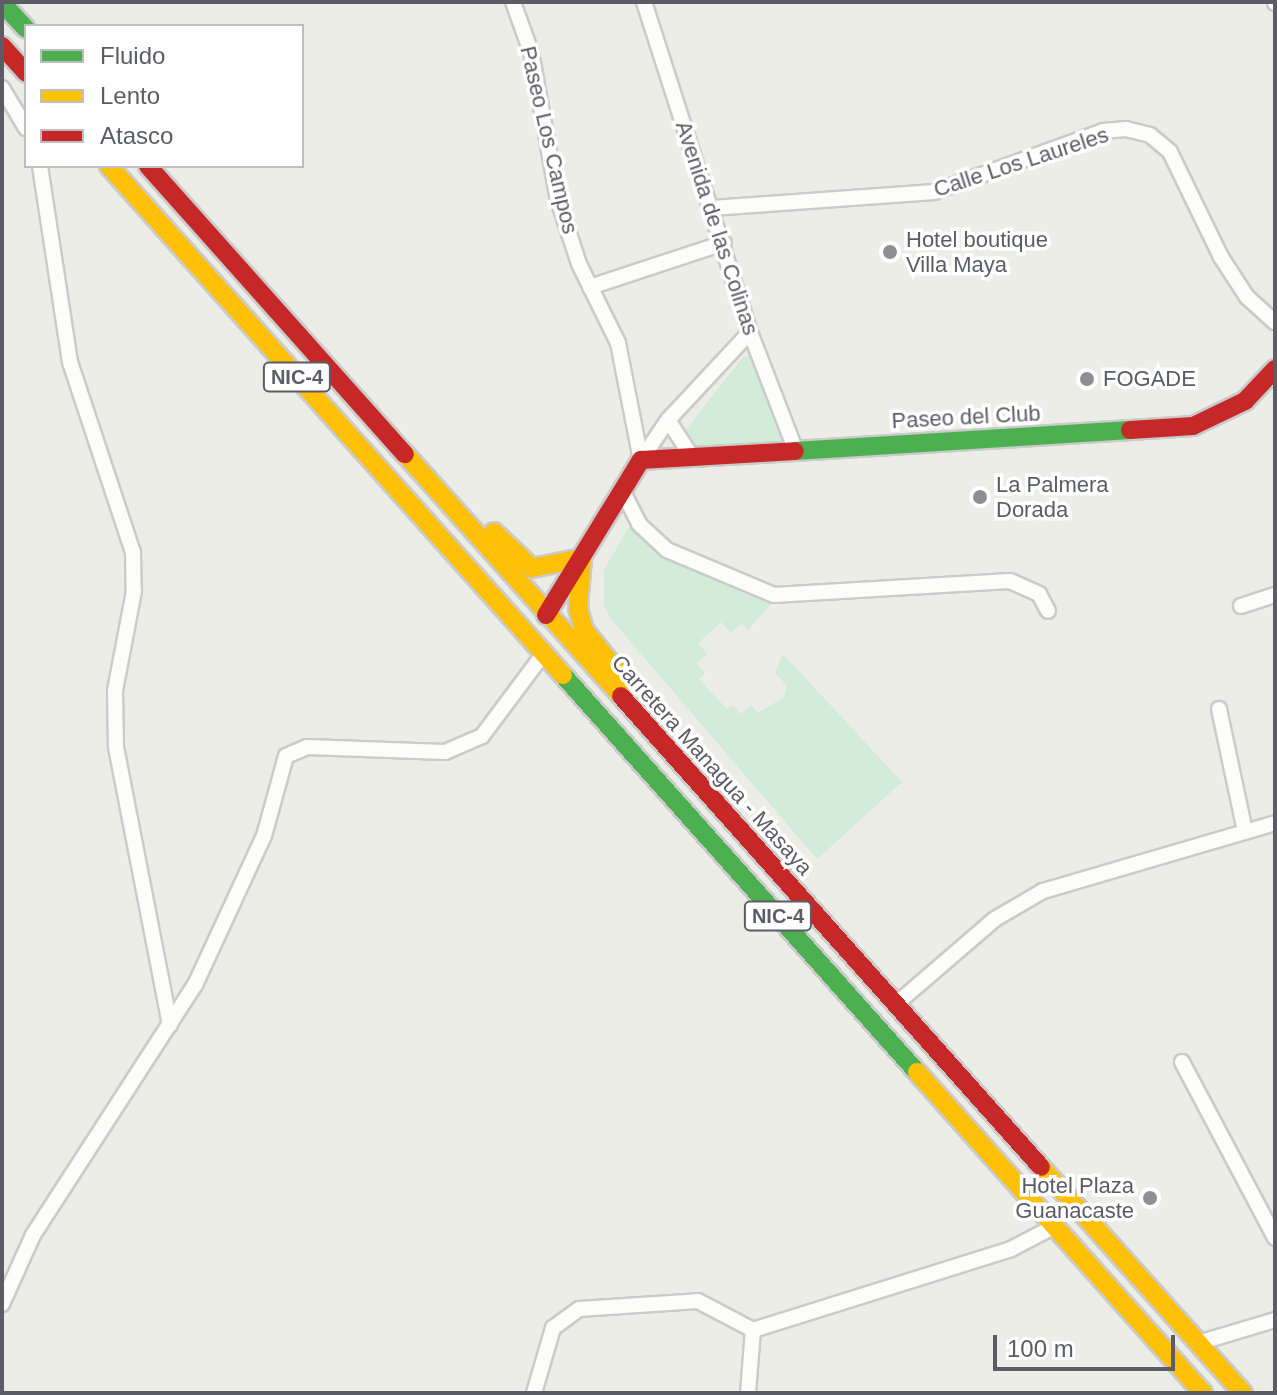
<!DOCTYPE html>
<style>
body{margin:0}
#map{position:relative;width:1277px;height:1395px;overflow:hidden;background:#ecede7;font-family:Helvetica,sans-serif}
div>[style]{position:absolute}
.green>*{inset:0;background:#d3ebd9}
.roads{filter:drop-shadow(2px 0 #cacbca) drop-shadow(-2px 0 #cacbca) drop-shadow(0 2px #cacbca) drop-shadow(0 -2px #cacbca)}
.street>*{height:14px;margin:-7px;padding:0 7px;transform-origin:7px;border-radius:7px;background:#fcfcfb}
.fast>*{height:18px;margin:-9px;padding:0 9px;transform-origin:9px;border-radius:9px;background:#4caf50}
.slow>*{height:18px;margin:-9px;padding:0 9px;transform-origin:9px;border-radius:9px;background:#ffc107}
.jam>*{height:18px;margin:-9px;padding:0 9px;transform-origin:9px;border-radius:9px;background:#c62828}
.dots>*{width:22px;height:22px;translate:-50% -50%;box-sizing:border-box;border:4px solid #fff;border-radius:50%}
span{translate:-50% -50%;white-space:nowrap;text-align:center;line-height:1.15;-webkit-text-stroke:7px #fff;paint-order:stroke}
.shield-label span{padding:2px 6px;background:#fff;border:2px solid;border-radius:6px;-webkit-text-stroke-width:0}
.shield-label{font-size:20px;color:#5c5c66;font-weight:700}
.street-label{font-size:22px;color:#5c5c66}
.poi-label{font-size:22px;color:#5c5c66}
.left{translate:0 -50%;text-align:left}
.right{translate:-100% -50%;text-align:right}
.frame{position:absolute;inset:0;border:4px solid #5c5c66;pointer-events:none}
.legend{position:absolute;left:24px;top:24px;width:280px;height:144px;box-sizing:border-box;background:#fff;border:2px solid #bebec2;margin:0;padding:10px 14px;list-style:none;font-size:24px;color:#5c5c66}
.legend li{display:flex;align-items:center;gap:16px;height:40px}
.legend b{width:40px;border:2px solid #bebec2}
.scale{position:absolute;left:993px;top:1335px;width:182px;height:36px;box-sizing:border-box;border:4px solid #5c5c66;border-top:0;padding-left:10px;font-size:24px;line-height:28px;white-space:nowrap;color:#5c5c66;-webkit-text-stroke:6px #fff;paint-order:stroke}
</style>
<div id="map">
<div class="green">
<div style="clip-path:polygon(751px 355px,785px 443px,703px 453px,685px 431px,743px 357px)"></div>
<div style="clip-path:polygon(633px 520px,660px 547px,773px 602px,748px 630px,742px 623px,731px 633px,721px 622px,698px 643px,707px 654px,697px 663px,705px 673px,699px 679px,727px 709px,732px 705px,741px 714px,751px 705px,758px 713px,784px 697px,787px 686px,775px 673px,783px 654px,902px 782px,817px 859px,611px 619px,604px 605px,604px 570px)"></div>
</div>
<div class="roads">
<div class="street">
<div style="left:513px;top:2px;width:53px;rotate:70.2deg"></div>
<div style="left:531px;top:52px;width:150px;rotate:79.7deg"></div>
<div style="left:558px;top:200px;width:67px;rotate:71.8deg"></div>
<div style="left:579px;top:264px;width:88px;rotate:63.7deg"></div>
<div style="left:618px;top:343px;width:119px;rotate:78.9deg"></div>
<div style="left:644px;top:2px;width:347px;rotate:72.2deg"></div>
<div style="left:750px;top:332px;width:128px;rotate:68.9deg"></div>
<div style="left:1275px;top:2px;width:1px;rotate:90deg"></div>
<div style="left:2px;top:88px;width:47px;rotate:59deg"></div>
<div style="left:40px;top:166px;width:198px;rotate:81.3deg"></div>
<div style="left:70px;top:362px;width:200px;rotate:71.7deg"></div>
<div style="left:133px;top:552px;width:39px;rotate:89deg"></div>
<div style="left:134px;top:591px;width:102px;rotate:100.8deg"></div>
<div style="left:115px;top:691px;width:56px;rotate:89deg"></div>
<div style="left:116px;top:747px;width:283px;rotate:79deg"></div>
<div style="left:712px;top:208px;width:223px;rotate:-4.1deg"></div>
<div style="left:934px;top:192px;width:180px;rotate:-19.8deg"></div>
<div style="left:1103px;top:131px;width:23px;rotate:-5deg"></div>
<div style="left:1126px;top:129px;width:25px;rotate:14deg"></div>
<div style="left:1150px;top:135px;width:26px;rotate:40deg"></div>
<div style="left:1170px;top:152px;width:117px;rotate:64.1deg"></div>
<div style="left:1221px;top:257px;width:48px;rotate:57deg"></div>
<div style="left:1247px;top:297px;width:38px;rotate:42deg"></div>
<div style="left:590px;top:287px;width:141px;rotate:-18.2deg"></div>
<div style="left:668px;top:420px;width:44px;rotate:57deg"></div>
<div style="left:641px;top:460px;width:48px;rotate:-56deg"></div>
<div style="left:668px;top:420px;width:120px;rotate:-47deg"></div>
<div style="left:622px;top:490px;width:38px;rotate:63deg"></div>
<div style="left:639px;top:524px;width:38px;rotate:43deg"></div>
<div style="left:667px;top:550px;width:116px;rotate:22.8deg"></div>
<div style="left:774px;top:595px;width:236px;rotate:-3.4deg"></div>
<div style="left:1010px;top:581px;width:32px;rotate:24deg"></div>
<div style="left:1039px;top:594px;width:19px;rotate:62deg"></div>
<div style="left:1241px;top:606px;width:36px;rotate:-18deg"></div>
<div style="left:1219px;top:709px;width:125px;rotate:78deg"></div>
<div style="left:895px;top:1005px;width:132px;rotate:-40.7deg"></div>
<div style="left:995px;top:919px;width:56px;rotate:-30.3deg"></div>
<div style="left:1043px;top:891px;width:242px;rotate:-16.3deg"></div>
<div style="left:1182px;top:1062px;width:199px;rotate:62.1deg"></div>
<div style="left:2px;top:1304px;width:76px;rotate:-65.8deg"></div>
<div style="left:33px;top:1235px;width:298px;rotate:-57.1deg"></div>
<div style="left:195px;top:985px;width:164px;rotate:-65.2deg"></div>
<div style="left:264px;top:836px;width:83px;rotate:-74.6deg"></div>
<div style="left:286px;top:756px;width:23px;rotate:-23deg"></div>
<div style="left:307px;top:747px;width:138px;rotate:2.1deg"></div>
<div style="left:445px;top:752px;width:40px;rotate:-23.4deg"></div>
<div style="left:482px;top:736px;width:104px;rotate:-53.2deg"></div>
<div style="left:1198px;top:1343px;width:80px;rotate:-16.6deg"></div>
<div style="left:534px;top:1393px;width:68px;rotate:-73.7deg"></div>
<div style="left:553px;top:1328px;width:32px;rotate:-36deg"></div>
<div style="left:579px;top:1309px;width:119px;rotate:-3.8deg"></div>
<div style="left:698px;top:1301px;width:62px;rotate:27.8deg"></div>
<div style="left:753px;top:1330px;width:270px;rotate:-17.4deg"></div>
<div style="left:1011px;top:1249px;width:47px;rotate:-27.6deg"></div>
<div style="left:748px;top:1393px;width:63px;rotate:-85.5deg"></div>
</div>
<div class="fast">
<div style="left:2px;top:3px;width:35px;rotate:47deg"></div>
<div style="left:795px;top:451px;width:336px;rotate:-3.6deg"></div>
<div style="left:563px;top:675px;width:532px;rotate:48.28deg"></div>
</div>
<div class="slow">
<div style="left:109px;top:166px;width:682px;rotate:48.27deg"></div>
<div style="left:405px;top:454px;width:324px;rotate:48.2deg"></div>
<div style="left:494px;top:532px;width:52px;rotate:43.5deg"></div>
<div style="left:532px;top:568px;width:51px;rotate:-11.3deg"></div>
<div style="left:582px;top:558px;width:50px;rotate:94.6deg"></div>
<div style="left:578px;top:608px;width:23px;rotate:75deg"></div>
<div style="left:584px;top:630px;width:64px;rotate:51.3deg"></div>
<div style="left:917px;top:1072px;width:430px;rotate:48.3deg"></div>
<div style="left:1041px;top:1167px;width:303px;rotate:48.2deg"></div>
</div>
<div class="jam">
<div style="left:2px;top:46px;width:36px;rotate:48deg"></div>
<div style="left:148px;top:166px;width:386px;rotate:48.3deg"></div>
<div style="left:1130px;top:430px;width:63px;rotate:-3.6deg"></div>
<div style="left:1193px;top:426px;width:58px;rotate:-25.7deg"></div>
<div style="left:1245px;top:401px;width:44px;rotate:-46.8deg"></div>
<div style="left:546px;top:615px;width:182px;rotate:-58.5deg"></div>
<div style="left:641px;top:460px;width:154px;rotate:-3.3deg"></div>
<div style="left:621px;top:696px;width:631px;rotate:48.28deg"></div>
</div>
</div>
<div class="dots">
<div style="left:890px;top:252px;background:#8e8f93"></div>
<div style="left:1087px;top:379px;background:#8e8f93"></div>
<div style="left:980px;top:497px;background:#8e8f93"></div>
<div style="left:1150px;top:1198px;background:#8e8f93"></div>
</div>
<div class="shield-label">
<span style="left:297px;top:377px">NIC-4</span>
<span style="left:778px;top:916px">NIC-4</span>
</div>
<div class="street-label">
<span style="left:549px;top:140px;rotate:77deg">Paseo Los Campos</span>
<span style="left:1021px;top:162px;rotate:-18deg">Calle Los Laureles</span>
<span style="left:717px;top:228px;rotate:72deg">Avenida de las Colinas</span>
<span style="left:966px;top:417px;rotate:-3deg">Paseo del Club</span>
<span style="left:712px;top:765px;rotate:48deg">Carretera Managua - Masaya</span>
</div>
<div class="poi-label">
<span class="left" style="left:906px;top:252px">Hotel boutique<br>Villa Maya</span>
<span class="left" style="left:1103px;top:379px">FOGADE</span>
<span class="left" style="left:996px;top:497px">La Palmera<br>Dorada</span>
<span class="right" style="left:1134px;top:1198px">Hotel Plaza<br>Guanacaste</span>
</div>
<div class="frame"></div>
<ul class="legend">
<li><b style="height:10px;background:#4caf50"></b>Fluido</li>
<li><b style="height:10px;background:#ffc107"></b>Lento</li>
<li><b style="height:10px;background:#c62828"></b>Atasco</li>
</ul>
<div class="scale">100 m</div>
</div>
